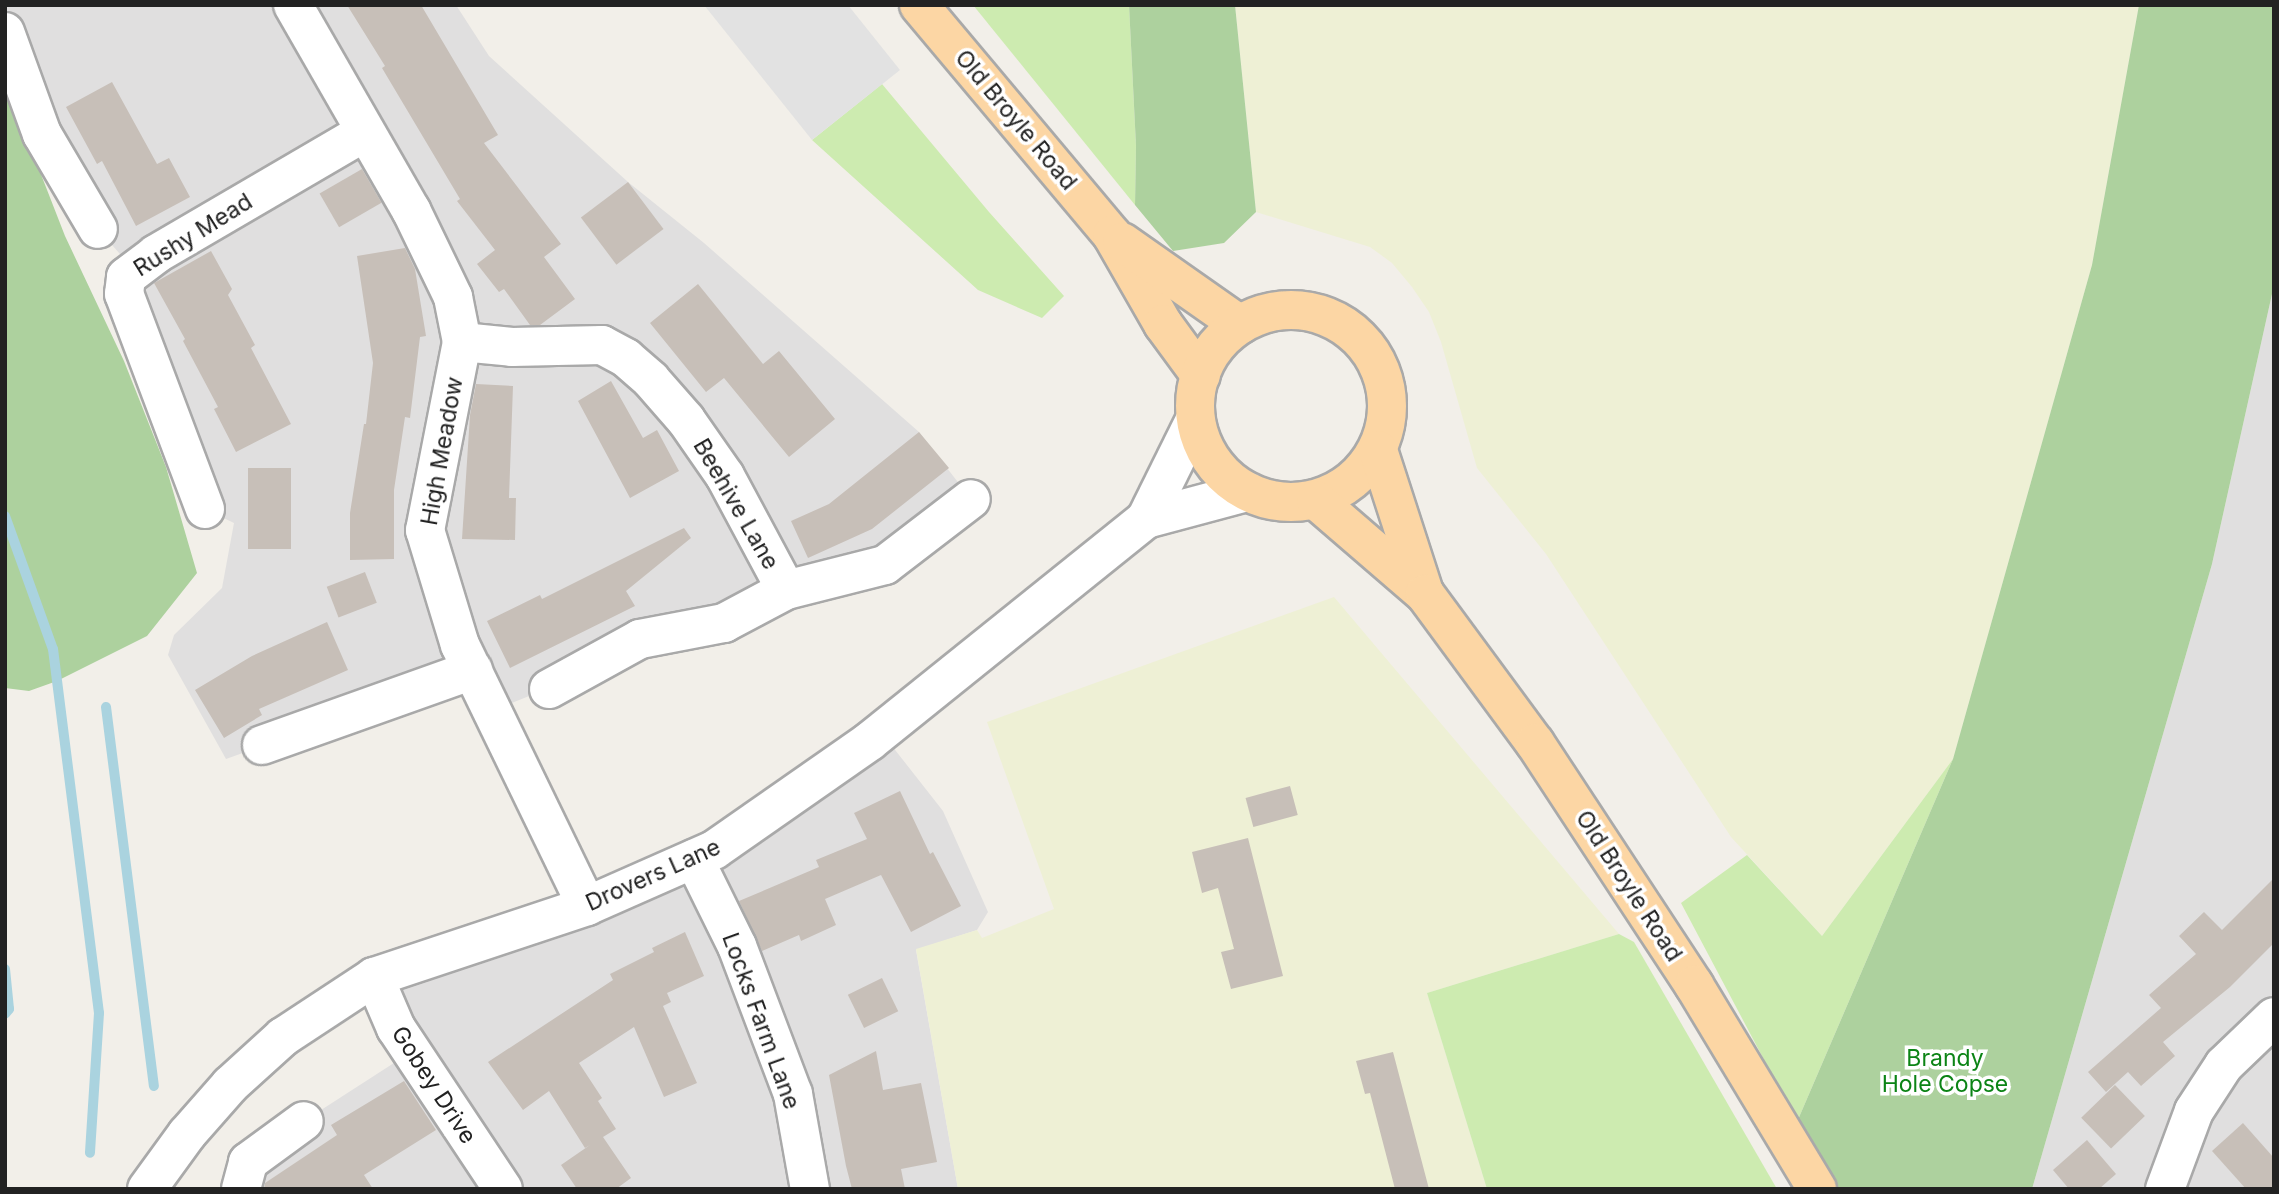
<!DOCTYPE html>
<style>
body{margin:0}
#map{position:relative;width:2279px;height:1194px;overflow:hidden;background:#f2efe9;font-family:Inter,sans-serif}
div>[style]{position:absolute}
.residential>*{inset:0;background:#e0dfdf}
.farmland>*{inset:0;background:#eef0d5}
.grass>*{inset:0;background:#cdebb0}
.forest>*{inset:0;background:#add19e}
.parking>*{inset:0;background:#e2e2e2}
.stream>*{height:10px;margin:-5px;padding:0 5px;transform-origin:5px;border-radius:5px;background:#aad3df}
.building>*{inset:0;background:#c7bfb8;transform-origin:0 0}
.roads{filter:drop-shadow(2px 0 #a9a9a9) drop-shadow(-2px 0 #a9a9a9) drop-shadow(0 2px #a9a9a9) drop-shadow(0 -2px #a9a9a9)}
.minor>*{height:38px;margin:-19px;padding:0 19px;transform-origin:19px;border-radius:19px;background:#fff}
.major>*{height:38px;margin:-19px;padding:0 19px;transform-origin:19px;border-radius:19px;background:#fcd6a4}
.major>.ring{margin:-19px;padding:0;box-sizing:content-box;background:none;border:38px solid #fcd6a4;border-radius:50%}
span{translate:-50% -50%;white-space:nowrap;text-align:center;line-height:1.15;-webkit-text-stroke:7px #fff;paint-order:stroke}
.street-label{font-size:23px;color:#222}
.park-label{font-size:23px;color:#0c8416}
.frame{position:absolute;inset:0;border:7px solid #222;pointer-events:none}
</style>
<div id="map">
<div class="residential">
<div style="clip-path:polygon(5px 5px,456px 5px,489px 56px,628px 182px,704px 243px,919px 432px,971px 499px,915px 541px,494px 710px,473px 671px,226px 759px,168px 655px,174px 635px,222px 588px,234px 523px,205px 509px,134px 270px,98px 229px,5px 32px)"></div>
<div style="clip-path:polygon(2274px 285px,2274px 1189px,2032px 1189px,2212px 564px)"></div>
<div style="clip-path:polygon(881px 732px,943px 811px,988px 912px,977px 930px,916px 950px,958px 1189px,241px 1189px,304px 1121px,411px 1052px,374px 977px,587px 906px)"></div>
</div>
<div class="farmland">
<div style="clip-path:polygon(1235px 5px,2139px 5px,2092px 265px,1953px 759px,1822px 936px,1731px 837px,1546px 554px,1477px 468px,1441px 342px,1429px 312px,1412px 287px,1392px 263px,1370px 247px,1256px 212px)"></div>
<div style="clip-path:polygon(1334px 597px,1619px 934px,1427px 993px,1487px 1189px,958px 1189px,916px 949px,977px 930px,982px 938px,1054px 909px,987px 722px)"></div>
</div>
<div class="grass">
<div style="clip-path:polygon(973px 5px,1129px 5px,1136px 146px,1135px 205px)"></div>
<div style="clip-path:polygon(882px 84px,989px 212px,1064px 296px,1042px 318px,978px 290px,812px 140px)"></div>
<div style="clip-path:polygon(1953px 759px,1797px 1122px,1681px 903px,1747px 855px,1822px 936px)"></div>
<div style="clip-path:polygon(1619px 934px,1634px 942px,1777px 1189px,1487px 1189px,1427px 993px)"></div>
</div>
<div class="forest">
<div style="clip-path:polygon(1129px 5px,1235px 5px,1256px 212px,1224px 243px,1173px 251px,1135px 205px,1136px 146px)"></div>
<div style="clip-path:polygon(2139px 5px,2274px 5px,2274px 285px,2212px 564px,2032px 1189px,1838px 1189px,1797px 1122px,1953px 759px,2092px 265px)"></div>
<div style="clip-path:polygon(5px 82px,65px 236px,124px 361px,166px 467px,197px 573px,147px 636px,57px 681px,29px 691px,5px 688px)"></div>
</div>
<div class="parking">
<div style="clip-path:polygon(704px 5px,848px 5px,900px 70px,812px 140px)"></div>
</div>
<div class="stream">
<div style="left:5px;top:516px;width:141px;rotate:70.2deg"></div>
<div style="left:53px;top:649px;width:367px;rotate:82.8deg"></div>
<div style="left:99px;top:1013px;width:140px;rotate:93.7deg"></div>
<div style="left:106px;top:707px;width:382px;rotate:82.8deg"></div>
<div style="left:5px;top:969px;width:40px;rotate:84.3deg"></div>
<div style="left:9px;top:1009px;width:6px;rotate:129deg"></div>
</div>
<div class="building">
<div style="clip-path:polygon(347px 5px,421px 5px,498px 135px,484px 143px,561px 244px,544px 257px,575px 299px,540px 325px,530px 325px,504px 289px,499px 292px,477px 264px,495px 250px,457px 201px,460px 199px,382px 68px,385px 66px)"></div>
<div style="clip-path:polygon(112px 82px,157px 164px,169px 158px,190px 197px,136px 226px,102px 161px,97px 164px,66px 107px)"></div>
<div style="left:362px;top:169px;width:39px;height:49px;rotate:60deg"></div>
<div style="left:628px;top:182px;width:59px;height:59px;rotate:53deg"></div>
<div style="clip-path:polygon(405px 248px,415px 269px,426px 336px,420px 337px,410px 418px,405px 417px,394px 490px,394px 559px,350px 560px,350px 513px,364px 424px,366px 424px,373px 363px,357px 256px)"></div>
<div style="clip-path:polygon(211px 251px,232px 289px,228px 295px,255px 345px,251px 348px,291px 424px,236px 452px,214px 409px,218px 407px,183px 341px,185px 339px,154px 283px)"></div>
<div style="clip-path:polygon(698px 284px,763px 364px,779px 351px,835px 419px,789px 457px,724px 378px,706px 392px,650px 323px)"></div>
<div style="clip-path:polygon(611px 381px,643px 438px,657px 430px,679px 471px,630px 498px,578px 401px)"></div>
<div style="clip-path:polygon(476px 384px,513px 386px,509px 498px,516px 498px,515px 540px,462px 539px,470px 415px)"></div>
<div style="clip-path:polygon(919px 432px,949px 468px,872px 529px,808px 558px,791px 521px,829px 504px)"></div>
<div style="left:248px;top:468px;width:43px;height:81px"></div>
<div style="clip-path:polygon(684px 528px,691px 538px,626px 591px,635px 606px,510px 668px,487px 621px,540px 595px,542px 599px)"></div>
<div style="left:365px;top:572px;width:33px;height:41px;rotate:69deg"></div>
<div style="clip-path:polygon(327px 622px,348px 670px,259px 709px,262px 715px,224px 738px,195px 690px,252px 656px)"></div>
<div style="left:1290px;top:786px;width:30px;height:46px;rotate:75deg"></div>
<div style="clip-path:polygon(900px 791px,930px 854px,933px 852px,961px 906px,911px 932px,881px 875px,825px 899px,836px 925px,801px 941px,799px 935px,762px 951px,739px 901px,819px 867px,816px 860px,867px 839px,854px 813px)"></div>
<div style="clip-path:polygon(1248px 838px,1283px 976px,1231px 989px,1221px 952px,1234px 949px,1218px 888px,1202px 893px,1192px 852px)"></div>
<div style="clip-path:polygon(2274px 878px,2274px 943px,2230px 987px,2163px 1042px,2175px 1056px,2141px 1086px,2128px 1072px,2106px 1092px,2088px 1072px,2161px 1008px,2149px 995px,2196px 954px,2179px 936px,2204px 912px,2222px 930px)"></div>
<div style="clip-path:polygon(685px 932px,704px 976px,667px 993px,671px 1002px,663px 1006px,697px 1083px,664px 1097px,634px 1027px,579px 1063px,602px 1098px,598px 1101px,616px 1129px,603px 1137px,631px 1178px,616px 1189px,577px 1189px,561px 1165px,590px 1145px,585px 1148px,549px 1091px,523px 1110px,488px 1062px,613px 980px,610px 974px,654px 952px,652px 948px)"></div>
<div style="left:882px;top:978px;width:37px;height:38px;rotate:64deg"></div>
<div style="clip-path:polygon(876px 1051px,883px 1090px,921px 1083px,937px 1162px,901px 1169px,905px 1189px,852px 1189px,846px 1166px,829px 1075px)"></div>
<div style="clip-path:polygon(1393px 1052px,1429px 1189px,1395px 1189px,1370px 1093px,1365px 1094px,1356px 1061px)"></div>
<div style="clip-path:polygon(404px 1081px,436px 1130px,364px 1175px,373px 1189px,264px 1189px,265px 1183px,337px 1135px,331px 1125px)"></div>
<div style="left:2115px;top:1085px;width:43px;height:47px;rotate:46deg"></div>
<div style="clip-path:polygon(2243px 1123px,2274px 1158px,2274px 1189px,2246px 1189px,2212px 1151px)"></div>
<div style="clip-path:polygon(2087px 1140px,2116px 1174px,2099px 1189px,2069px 1189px,2053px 1170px)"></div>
</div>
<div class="roads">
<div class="minor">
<div style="left:293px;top:5px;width:237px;rotate:60.1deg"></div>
<div style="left:411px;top:210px;width:97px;rotate:64.2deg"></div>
<div style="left:453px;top:297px;width:46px;rotate:78.7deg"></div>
<div style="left:462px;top:342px;width:192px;rotate:101.1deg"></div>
<div style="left:425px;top:530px;width:120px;rotate:73.1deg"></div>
<div style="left:460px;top:645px;width:290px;rotate:64.1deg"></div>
<div style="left:5px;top:32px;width:109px;rotate:70.1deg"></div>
<div style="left:42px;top:134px;width:110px;rotate:59.5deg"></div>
<div style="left:462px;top:342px;width:50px;rotate:5.7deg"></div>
<div style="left:512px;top:347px;width:90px;rotate:-1.3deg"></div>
<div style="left:602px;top:345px;width:27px;rotate:28deg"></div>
<div style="left:626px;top:358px;width:33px;rotate:41deg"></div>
<div style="left:651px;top:380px;width:53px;rotate:48.8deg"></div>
<div style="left:686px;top:420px;width:68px;rotate:55.1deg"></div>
<div style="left:725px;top:476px;width:129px;rotate:61.8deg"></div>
<div style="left:205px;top:509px;width:230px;rotate:-110.6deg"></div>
<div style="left:124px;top:294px;width:17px;rotate:-83deg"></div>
<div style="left:126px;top:277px;width:38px;rotate:-37deg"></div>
<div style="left:156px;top:254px;width:242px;rotate:-30.3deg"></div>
<div style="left:1146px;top:519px;width:105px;rotate:-15deg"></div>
<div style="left:549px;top:689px;width:104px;rotate:-28.8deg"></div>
<div style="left:640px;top:639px;width:86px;rotate:-10.8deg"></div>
<div style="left:724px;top:623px;width:70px;rotate:-28deg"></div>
<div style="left:786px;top:590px;width:102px;rotate:-14.2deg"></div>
<div style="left:885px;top:565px;width:108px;rotate:-37.5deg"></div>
<div style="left:262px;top:745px;width:224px;rotate:-19.6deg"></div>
<div style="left:694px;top:859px;width:97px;rotate:63.7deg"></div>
<div style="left:737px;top:946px;width:158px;rotate:69.3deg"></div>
<div style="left:793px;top:1094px;width:97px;rotate:79.9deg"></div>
<div style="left:374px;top:977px;width:56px;rotate:66.7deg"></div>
<div style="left:396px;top:1028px;width:193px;rotate:56.4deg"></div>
<div style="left:147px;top:1189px;width:68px;rotate:-54deg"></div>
<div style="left:187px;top:1134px;width:65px;rotate:-48.7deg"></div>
<div style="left:230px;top:1085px;width:72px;rotate:-42.2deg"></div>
<div style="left:283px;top:1037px;width:109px;rotate:-33.4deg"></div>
<div style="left:374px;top:977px;width:225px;rotate:-18.4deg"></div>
<div style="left:587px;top:906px;width:139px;rotate:-23.8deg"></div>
<div style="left:714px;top:850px;width:190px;rotate:-34.9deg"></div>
<div style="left:870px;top:741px;width:354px;rotate:-38.8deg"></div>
<div style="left:1146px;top:519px;width:110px;rotate:-63.7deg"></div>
<div style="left:241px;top:1189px;width:28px;rotate:-75deg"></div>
<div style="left:248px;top:1162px;width:69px;rotate:-36.2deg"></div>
<div style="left:2165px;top:1189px;width:83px;rotate:-69.6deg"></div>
<div style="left:2194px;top:1111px;width:55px;rotate:-56.9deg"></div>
<div style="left:2224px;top:1065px;width:69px;rotate:-43.8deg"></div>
</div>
<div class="major">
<div style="left:919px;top:5px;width:300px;rotate:50deg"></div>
<div style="left:1112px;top:235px;width:103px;rotate:60.2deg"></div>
<div style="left:1163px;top:324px;width:64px;rotate:53.8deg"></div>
<div style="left:1122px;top:242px;width:144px;rotate:35.1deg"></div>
<div class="ring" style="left:1195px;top:310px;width:154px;height:154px"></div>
<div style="left:1378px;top:450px;width:149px;rotate:72.1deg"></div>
<div style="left:1316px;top:500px;width:144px;rotate:40.8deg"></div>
<div style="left:1425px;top:594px;width:185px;rotate:53.6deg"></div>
<div style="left:1535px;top:743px;width:290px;rotate:56.7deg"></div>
<div style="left:1694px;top:985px;width:238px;rotate:58.9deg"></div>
</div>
</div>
<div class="street-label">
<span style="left:1016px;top:120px;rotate:50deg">Old Broyle Road</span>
<span style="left:193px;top:235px;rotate:-32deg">Rushy Mead</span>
<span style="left:442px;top:451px;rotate:-80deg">High Meadow</span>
<span style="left:736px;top:504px;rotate:60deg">Beehive Lane</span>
<span style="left:653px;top:875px;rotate:-24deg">Drovers Lane</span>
<span style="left:1629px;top:886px;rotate:57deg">Old Broyle Road</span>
<span style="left:761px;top:1021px;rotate:70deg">Locks Farm Lane</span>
<span style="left:434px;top:1085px;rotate:57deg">Gobey Drive</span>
</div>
<div class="park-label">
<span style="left:1945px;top:1071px">Brandy<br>Hole Copse</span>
</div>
<div class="frame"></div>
</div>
